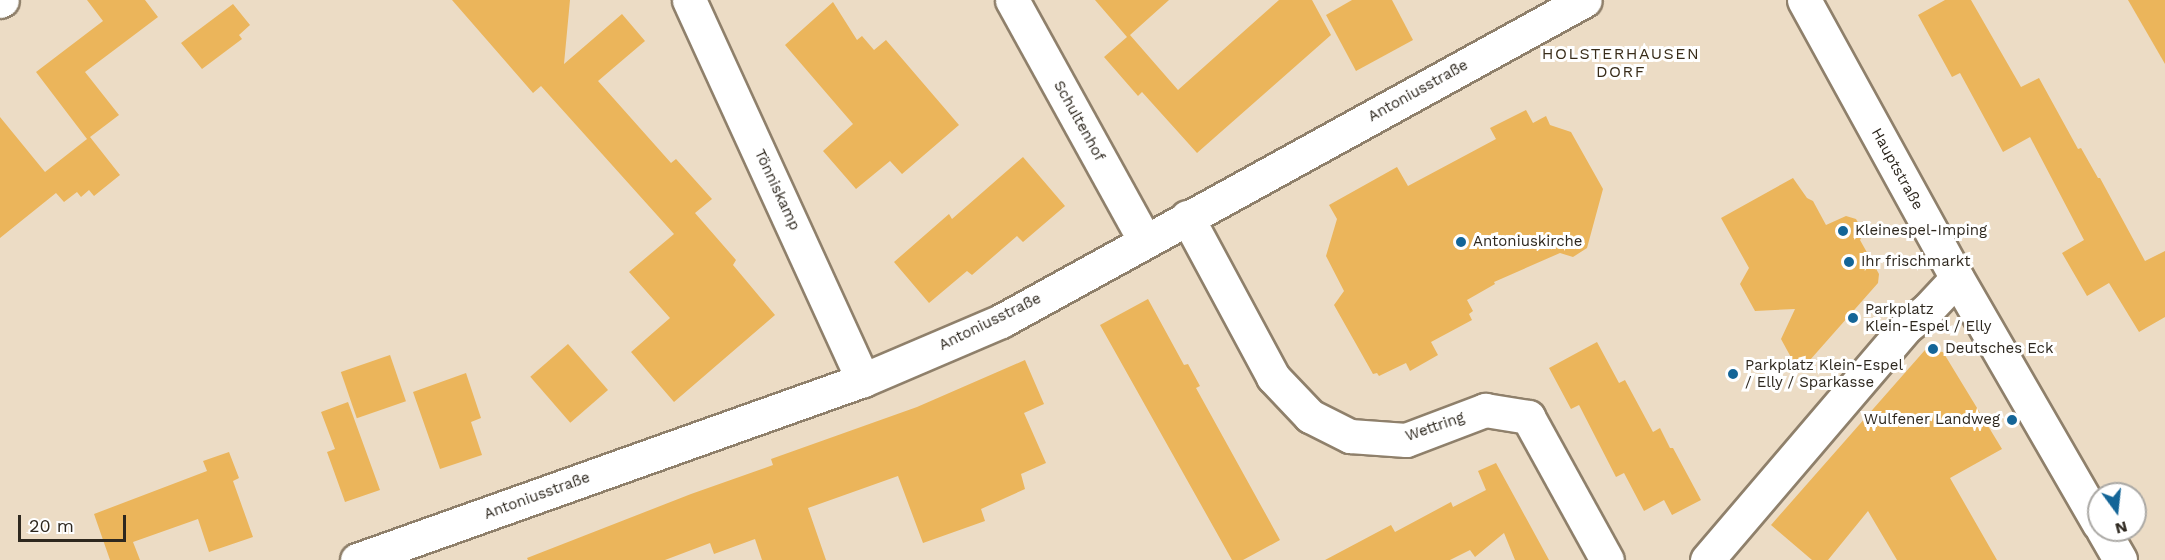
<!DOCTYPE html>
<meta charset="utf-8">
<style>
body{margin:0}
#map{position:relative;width:2165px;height:560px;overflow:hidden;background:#ecdcc5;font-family:"Work Sans",sans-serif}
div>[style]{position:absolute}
.building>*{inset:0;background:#ebb55b;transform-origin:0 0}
.roads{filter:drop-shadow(2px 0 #8f806b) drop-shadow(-2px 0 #8f806b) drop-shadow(0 2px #8f806b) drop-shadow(0 -2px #8f806b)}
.minor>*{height:33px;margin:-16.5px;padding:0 16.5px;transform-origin:16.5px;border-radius:16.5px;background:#fff}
.major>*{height:33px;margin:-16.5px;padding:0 16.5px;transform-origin:16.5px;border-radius:16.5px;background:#fff}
.dots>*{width:16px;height:16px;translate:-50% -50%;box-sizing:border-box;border:3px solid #fff;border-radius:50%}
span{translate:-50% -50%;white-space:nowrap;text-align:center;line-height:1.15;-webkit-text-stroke:6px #fff;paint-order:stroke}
.street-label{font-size:15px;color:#2e281f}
.poi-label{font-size:15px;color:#2e281f}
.left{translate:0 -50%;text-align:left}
.right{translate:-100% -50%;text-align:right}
.neighbourhood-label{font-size:16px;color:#382c19;letter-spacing:1.5px}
.north{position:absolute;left:2087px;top:482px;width:60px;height:60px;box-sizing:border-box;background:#fff;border:2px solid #aba9a5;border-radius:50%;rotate:165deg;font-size:16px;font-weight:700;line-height:24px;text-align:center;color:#2e281f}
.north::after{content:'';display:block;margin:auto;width:21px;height:27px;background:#146597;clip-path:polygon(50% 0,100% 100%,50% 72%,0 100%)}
.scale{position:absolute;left:18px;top:515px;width:108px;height:27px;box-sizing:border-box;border:3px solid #2e281f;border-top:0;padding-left:8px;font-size:18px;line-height:21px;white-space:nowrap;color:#2e281f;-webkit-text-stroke:4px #fff;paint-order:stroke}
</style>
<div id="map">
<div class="building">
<div style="clip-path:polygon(87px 0,145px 0,158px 17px,85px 72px,119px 115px,90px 137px,120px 175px,94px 196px,89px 190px,81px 197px,77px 192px,64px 202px,56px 193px,0 238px,0 117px,45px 172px,87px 139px,36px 72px,103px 21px)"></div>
<div style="clip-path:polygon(452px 0,570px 0,564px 64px,622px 14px,645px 41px,598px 81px,671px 163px,676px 159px,712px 199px,695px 213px,736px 260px,733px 265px,775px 315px,674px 402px,631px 352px,670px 318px,629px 272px,674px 234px,541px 86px,533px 93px)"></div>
<div style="clip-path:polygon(1095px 0,1169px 0,1130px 35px,1178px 90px,1279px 0,1312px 0,1331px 35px,1197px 153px,1142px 92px,1138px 96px,1104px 57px,1127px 37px)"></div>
<div style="clip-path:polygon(1352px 0,1392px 0,1413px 40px,1356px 71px,1326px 15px)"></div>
<div style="clip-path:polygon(1945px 0,1971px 0,2021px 87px,2039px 78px,2078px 149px,2081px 148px,2098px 178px,2100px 178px,2145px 261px,2165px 251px,2165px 317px,2139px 332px,2109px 283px,2087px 296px,2062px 253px,2084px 240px,2030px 137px,2003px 152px,1960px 73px,1952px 77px,1918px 15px)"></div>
<div style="clip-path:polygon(2128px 0,2165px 0,2165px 64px)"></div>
<div style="clip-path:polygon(833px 2px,857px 40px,862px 36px,874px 50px,886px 40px,959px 125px,902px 174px,890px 161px,856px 189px,823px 151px,853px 124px,785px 45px)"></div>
<div style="clip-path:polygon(233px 4px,250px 25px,239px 35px,242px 39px,202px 69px,181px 43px)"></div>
<div style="clip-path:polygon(1526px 110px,1533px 123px,1546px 116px,1550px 125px,1571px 132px,1603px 189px,1587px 248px,1573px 257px,1560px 253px,1494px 282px,1495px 284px,1467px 300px,1473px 311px,1469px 314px,1472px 320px,1431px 342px,1438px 355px,1410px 371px,1406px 363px,1379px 376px,1377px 373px,1373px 374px,1334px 305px,1344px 291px,1326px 256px,1337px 219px,1329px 205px,1397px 167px,1408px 186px,1496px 139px,1490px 128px)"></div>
<div style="clip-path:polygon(1023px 157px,1065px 206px,1023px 242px,1017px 236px,972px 275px,967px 271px,929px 303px,894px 262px,949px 214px,952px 219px)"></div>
<div style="clip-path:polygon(1793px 178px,1807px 198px,1813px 201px,1826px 225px,1846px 216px,1856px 219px,1864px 233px,1860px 240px,1879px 274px,1878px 283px,1810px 360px,1793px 361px,1781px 339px,1795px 309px,1755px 311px,1740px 284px,1749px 268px,1721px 218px)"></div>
<div style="clip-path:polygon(1148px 299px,1184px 365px,1188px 364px,1200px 386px,1196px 388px,1280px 540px,1243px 560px,1232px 560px,1100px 325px)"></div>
<div style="clip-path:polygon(1597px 342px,1619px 383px,1625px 380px,1653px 432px,1660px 428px,1670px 448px,1673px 448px,1701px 500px,1672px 515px,1664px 500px,1644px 511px,1624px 473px,1616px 477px,1579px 405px,1571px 409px,1549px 368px)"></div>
<div style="left:568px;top:344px;width:61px;height:50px;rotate:49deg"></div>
<div style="clip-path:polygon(1925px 350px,1943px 352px,2002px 449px,1950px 478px,1997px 560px,1897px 560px,1868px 511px,1828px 560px,1812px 560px,1771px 525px)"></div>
<div style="left:390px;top:355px;width:49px;height:52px;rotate:71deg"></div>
<div style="clip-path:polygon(1025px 360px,1044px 404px,1024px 413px,1046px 463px,1021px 474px,1025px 489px,981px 509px,985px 521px,923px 543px,898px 476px,808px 508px,826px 560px,762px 560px,755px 539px,714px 554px,710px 543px,665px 560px,528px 560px,527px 558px,691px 494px,773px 465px,771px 459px,917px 407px)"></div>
<div style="clip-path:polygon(466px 373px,481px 418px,471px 422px,482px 455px,440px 469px,413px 392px)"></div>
<div style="clip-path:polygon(348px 402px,380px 490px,345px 502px,327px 452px,335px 449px,321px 412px)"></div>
<div style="clip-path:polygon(229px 452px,239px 478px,233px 481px,253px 537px,209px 552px,198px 519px,133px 542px,140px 560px,110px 560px,94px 514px,207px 471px,203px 461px)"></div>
<div style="clip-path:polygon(1496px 463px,1549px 560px,1515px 560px,1504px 533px,1475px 557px,1470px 550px,1450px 560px,1325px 560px,1391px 525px,1395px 532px,1451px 502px,1453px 507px,1486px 490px,1478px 471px)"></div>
</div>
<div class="roads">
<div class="minor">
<div style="left:689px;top:0;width:418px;rotate:65.4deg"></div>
<div style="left:1012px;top:0;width:275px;rotate:61.1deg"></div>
<div style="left:0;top:1px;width:2px;rotate:-27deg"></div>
<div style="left:1187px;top:217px;width:182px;rotate:61.7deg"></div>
<div style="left:1273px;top:377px;width:54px;rotate:46.5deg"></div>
<div style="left:1310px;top:416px;width:45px;rotate:26.6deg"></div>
<div style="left:1350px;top:436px;width:56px;rotate:4.1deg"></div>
<div style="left:1406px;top:440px;width:85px;rotate:-20.8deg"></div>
<div style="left:1485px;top:410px;width:44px;rotate:9.2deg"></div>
<div style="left:1528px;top:417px;width:163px;rotate:61.1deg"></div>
<div style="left:357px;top:560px;width:537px;rotate:-19.58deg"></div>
<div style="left:863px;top:380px;width:150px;rotate:-23.1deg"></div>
<div style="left:1001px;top:321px;width:666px;rotate:-28.8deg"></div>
<div style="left:1707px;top:560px;width:306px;rotate:-49.5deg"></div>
<div style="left:1906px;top:327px;width:28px;rotate:-39deg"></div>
<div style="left:1928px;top:309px;width:42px;rotate:-46.9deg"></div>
</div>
<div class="major">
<div style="left:1804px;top:0;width:317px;rotate:61.2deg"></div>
<div style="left:1957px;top:278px;width:284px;rotate:60deg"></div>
<div style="left:2103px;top:530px;width:34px;rotate:60deg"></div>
</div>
</div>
<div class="dots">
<div style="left:1843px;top:231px;background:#146597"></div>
<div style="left:1461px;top:242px;background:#146597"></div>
<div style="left:1849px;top:262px;background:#146597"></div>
<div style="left:1853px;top:318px;background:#146597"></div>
<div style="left:1933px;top:349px;background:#146597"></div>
<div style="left:1733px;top:374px;background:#146597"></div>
<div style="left:2012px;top:420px;background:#146597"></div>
</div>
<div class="street-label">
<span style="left:1418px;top:91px;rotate:-29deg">Antoniusstraße</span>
<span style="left:1079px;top:121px;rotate:61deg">Schultenhof</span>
<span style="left:1897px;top:169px;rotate:61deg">Hauptstraße</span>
<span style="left:777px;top:190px;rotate:65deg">Tönniskamp</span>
<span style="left:990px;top:322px;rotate:-26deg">Antoniusstraße</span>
<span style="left:1435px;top:427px;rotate:-19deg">Wettring</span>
<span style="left:537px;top:496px;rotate:-20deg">Antoniusstraße</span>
</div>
<div class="poi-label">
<span class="left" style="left:1855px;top:231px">Kleinespel-Imping</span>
<span class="left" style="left:1473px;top:242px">Antoniuskirche</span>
<span class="left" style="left:1861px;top:262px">Ihr frischmarkt</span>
<span class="left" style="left:1865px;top:318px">Parkplatz<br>Klein-Espel / Elly</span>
<span class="left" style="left:1945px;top:349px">Deutsches Eck</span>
<span class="left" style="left:1745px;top:374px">Parkplatz Klein-Espel<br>/ Elly / Sparkasse</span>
<span class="right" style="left:2000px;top:420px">Wulfener Landweg</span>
</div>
<div class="neighbourhood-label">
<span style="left:1621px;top:63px">HOLSTERHAUSEN<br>DORF</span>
</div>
<div class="north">N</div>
<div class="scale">20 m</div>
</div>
